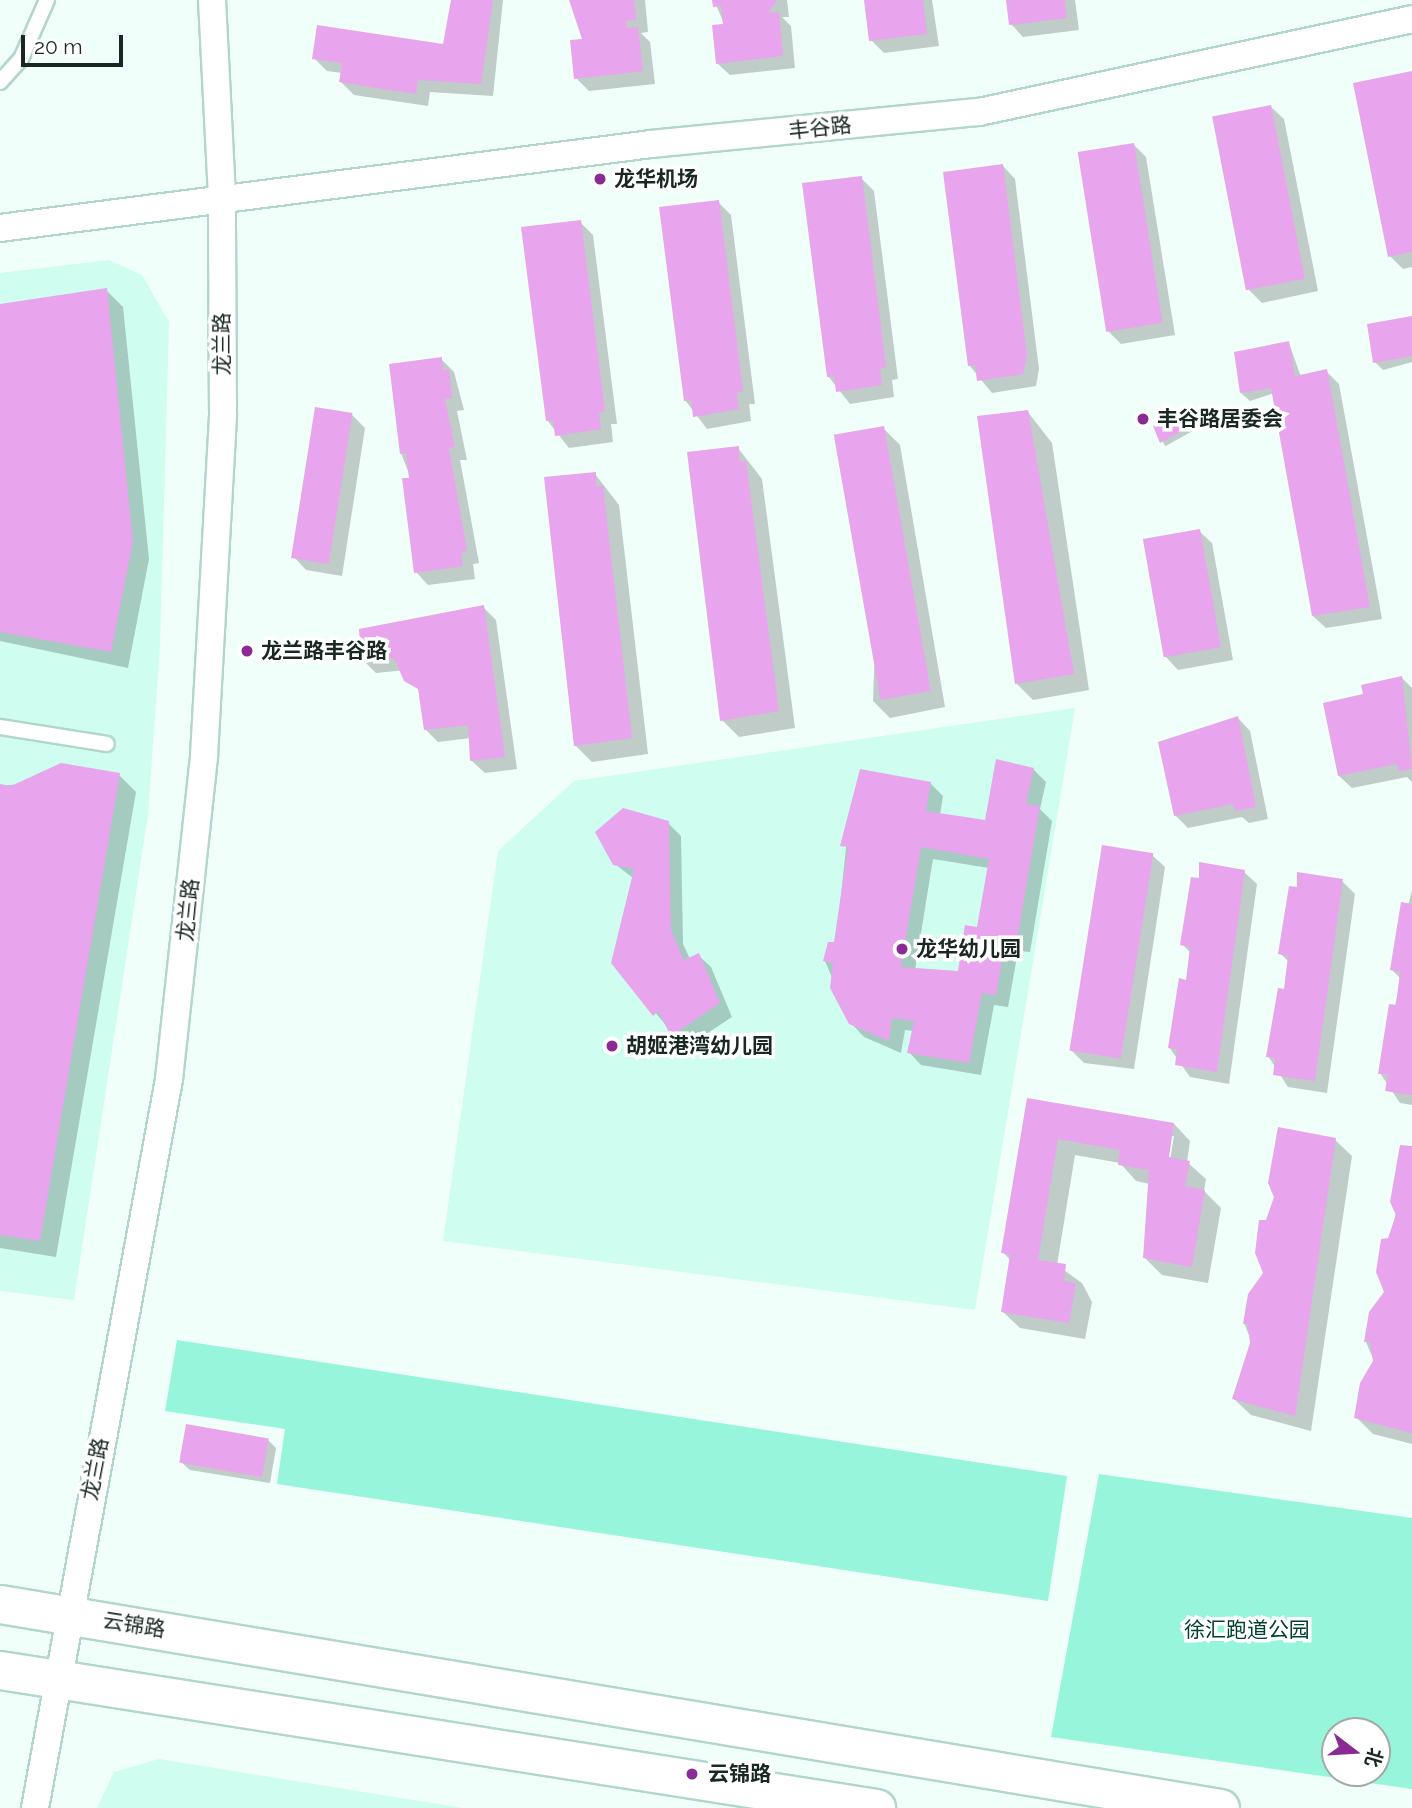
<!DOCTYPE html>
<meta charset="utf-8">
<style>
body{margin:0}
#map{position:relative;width:1412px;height:1808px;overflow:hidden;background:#f0fffa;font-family:Raleway,"Noto Sans SC",sans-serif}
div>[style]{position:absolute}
.built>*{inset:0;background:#cffdef}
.green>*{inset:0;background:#97f5dc}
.shadow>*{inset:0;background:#0003;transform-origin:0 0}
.building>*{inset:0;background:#e8a4ed;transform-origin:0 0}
.roads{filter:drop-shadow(2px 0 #b2d6cb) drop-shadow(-2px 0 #b2d6cb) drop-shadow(0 2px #b2d6cb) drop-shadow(0 -2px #b2d6cb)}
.service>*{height:14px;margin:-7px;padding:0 7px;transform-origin:7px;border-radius:7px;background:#fff}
.minor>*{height:26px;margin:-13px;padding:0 13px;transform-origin:13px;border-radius:13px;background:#fff}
.secondary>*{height:37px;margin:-18.5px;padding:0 18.5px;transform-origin:18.5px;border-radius:18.5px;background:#fff}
.dots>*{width:19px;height:19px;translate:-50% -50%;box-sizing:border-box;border:4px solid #fff;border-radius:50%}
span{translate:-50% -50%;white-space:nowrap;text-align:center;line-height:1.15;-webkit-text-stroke:7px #fff;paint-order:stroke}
.street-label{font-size:21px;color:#1a2824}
.poi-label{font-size:21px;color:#1a2824;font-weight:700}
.left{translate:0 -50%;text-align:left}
.park-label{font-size:21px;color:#034034}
.north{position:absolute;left:1321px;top:1717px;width:70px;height:70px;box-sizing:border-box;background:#fff;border:2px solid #a3a9a7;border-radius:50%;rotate:107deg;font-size:19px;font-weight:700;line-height:28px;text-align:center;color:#1a2824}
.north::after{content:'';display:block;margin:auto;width:24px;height:32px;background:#8a2a93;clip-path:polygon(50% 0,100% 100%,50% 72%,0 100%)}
.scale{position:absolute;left:21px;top:35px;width:102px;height:32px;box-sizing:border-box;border:4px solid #1a2824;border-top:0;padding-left:9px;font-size:21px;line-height:24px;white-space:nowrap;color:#1a2824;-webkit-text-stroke:5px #fff;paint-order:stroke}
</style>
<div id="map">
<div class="built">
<div style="clip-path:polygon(109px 260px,142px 275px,169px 322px,160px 646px,148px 814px,74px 1300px,0 1291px,0 273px)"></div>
<div style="clip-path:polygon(1075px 708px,975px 1310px,443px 1241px,498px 851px,574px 781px)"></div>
<div style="clip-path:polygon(159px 1759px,463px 1808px,97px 1808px,114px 1772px)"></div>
</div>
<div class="green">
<div style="clip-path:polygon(177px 1340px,1067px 1476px,1048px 1601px,277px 1484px,285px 1429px,165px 1411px)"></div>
<div style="clip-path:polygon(evenodd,1099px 1474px,1412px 1518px,1412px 1789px,1051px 1737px,1099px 1474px,1377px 1731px,1377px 1773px,1335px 1773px,1335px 1731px,1377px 1731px)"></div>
</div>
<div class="shadow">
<div style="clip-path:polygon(453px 0,503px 0,493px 96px,430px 92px,428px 106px,354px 95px,341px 82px,342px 73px,327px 71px,314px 58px,448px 46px)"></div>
<div style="clip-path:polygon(571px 0,645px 0,648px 32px,641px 33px,650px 42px,655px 84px,589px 91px,576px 78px,584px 41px)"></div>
<div style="clip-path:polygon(714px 0,787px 0,789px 17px,782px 17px,791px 26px,795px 68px,730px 75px,717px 63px,725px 26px)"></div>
<div style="clip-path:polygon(866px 0,932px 0,939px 46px,884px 53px,871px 40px)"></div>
<div style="clip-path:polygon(1008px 0,1075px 0,1079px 30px,1023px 37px,1011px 24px)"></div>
<div style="clip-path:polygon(1412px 73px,1412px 267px,1403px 269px,1390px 256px)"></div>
<div style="clip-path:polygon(1271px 107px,1284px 119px,1318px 291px,1262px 303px,1249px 290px)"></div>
<div style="clip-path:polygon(1134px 145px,1146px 157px,1175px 335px,1121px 344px,1108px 331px)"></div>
<div style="clip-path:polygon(1003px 166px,1015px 179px,1039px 369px,1036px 386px,992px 393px,969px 365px)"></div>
<div style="clip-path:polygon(861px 178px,874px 191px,898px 379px,892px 380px,894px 397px,850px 404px,828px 376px)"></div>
<div style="clip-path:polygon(718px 202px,731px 215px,755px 404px,749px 404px,751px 421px,707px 429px,685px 400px)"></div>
<div style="clip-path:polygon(580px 222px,593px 235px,617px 424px,611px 424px,613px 442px,569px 448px,547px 420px)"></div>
<div style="clip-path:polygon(106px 290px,123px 307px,149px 559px,128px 668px,0 641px,0 305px)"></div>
<div style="clip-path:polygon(1412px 318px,1412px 362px,1383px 370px,1375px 362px)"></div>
<div style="clip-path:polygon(1289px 343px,1301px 377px,1326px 371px,1339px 384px,1382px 619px,1326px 628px,1313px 616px,1274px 393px,1250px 401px,1241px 393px)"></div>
<div style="clip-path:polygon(441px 359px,454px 372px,464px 410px,457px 411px,467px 460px,460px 460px,479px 563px,473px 564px,475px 579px,428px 585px,416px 572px,411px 479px,401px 453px)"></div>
<div style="left:1191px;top:408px;width:21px;height:41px;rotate:61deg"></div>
<div style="clip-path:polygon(1027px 411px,1052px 443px,1089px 690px,1033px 700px,1016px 683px)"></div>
<div style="clip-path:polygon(352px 415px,365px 428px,342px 576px,306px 570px,294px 557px)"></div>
<div style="clip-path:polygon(883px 428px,900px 445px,945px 707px,890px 718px,873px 701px)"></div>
<div style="clip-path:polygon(738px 448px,762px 479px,795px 728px,739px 737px,722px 720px)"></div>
<div style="clip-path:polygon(595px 474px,619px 505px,648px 754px,592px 762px,575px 745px)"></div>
<div style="clip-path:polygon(1199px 531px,1212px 543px,1233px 660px,1178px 670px,1166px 657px)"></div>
<div style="clip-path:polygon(483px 607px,496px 620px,517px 769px,485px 773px,472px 761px,471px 738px,438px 742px,425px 729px,420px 688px,406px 670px,376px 673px,363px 660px)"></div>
<div style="clip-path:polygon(1402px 678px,1412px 688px,1412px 782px,1407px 777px,1352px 788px,1339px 776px,1365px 696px)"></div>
<div style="clip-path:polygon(1238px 718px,1250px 731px,1268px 819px,1249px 823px,1242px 817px,1188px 828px,1175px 815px)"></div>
<div style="clip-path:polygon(evenodd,1033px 769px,1046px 782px,1040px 809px,1052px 821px,1030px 952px,1018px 951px,1008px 1007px,994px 1005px,981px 1075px,921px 1065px,909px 1052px,914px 1031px,905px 1030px,901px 1053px,864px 1037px,851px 1023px,825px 961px,836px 944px,850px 809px,930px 783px,943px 796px,940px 815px,987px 822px,1033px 769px,933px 859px,989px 868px,978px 929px,960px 973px,915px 970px,933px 859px)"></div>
<div style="clip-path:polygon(119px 775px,136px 792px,56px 1257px,0 1248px,0 786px)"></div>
<div style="clip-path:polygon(668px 823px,681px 836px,683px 944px,690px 959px,698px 955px,711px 967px,732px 1017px,685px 1048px,613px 962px,633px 878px,615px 864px)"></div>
<div style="clip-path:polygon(1152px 855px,1165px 867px,1134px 1069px,1084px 1063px,1071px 1050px)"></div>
<div style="clip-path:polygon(1244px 872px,1257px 884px,1229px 1084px,1190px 1077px,1169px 1047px,1188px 982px,1191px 953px,1182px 944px,1201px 880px)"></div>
<div style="clip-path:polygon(1342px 881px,1355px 894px,1327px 1093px,1288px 1087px,1268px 1056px,1286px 991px,1289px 962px,1280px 953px)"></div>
<div style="clip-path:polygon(1412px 890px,1412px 1105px,1400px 1103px,1380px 1073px,1401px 979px,1392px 970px)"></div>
<div style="clip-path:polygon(evenodd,1028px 1100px,1174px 1124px,1190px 1141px,1187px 1162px,1206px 1179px,1204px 1191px,1221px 1208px,1208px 1283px,1162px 1275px,1145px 1258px,1150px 1184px,1136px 1181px,1120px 1163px,1075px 1155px,1057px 1265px,1082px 1283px,1092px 1302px,1085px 1339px,1020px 1328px,1003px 1312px,1011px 1261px,1003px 1252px,1028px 1100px,1171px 1136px,1174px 1136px,1169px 1166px,1165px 1165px,1171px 1136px)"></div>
<div style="clip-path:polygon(1335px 1140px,1352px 1156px,1311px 1431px,1251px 1415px,1234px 1399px,1252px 1343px,1244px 1323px,1265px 1274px,1267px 1222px)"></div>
<div style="clip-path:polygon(1412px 1149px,1412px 1444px,1373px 1434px,1356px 1417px,1374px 1361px,1366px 1342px,1386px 1292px,1389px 1240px)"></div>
<div style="clip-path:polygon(268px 1440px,276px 1448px,270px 1483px,190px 1470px,181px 1462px)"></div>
</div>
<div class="building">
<div style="clip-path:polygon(451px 0,493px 0,481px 84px,418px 80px,416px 94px,339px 82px,342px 63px,312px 59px,317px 25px,443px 44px)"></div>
<div style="clip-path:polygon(569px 0,634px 0,636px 20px,626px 21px,627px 28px,638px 27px,643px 71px,574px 79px,570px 40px,582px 39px)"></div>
<div style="clip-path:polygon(712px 0,777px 0,768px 13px,779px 12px,783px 56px,716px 64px,712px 25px,723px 24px,721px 6px,713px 7px)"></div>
<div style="clip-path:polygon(864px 0,923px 0,927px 34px,869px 41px)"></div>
<div style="clip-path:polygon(1006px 0,1065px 0,1067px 18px,1009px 25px)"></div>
<div style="clip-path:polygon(1412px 71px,1412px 252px,1388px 257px,1353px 83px)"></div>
<div style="left:1271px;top:105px;width:177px;height:60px;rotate:79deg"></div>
<div style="left:1134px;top:143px;width:182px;height:57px;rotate:81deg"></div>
<div style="clip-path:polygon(1003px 164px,1027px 356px,1023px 374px,977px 381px,975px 365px,968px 366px,943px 172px)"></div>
<div style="clip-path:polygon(862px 176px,886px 367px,880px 368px,882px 385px,836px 392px,834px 376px,827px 377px,802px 183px)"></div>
<div style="clip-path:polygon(719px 200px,743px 391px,737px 392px,739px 409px,693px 417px,691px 400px,684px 401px,659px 207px)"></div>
<div style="clip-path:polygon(581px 220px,605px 411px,599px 412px,601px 429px,555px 436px,553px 420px,546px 421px,521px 227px)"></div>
<div style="clip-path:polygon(107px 288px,133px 542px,111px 652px,0 632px,0 304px)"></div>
<div style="clip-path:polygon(1412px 316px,1412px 356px,1373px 363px,1367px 324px)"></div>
<div style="clip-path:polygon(1289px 341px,1295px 376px,1327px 369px,1370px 607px,1312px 616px,1271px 388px,1240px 393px,1234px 352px)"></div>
<div style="clip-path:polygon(442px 357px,443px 370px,449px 369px,452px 398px,445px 399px,455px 447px,449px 448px,467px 551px,461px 552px,463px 566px,414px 573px,402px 478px,409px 478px,406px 453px,400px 454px,389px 364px)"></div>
<div style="clip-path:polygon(1192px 406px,1198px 422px,1160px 443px,1153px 426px)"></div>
<div style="left:315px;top:407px;width:38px;height:153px;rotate:9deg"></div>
<div style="clip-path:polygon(1028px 410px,1074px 674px,1015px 684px,977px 416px)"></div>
<div style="left:884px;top:426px;width:269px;height:51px;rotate:80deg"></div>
<div style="clip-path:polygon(739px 446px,739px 461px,746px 461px,779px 711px,720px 721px,687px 452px)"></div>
<div style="clip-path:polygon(596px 472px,596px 486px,603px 486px,632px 738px,574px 746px,544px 477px)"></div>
<div style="left:1200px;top:529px;width:120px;height:58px;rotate:80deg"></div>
<div style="clip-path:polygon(484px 605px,505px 757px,470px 761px,468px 725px,424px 730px,418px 689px,404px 681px,394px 658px,361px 661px,359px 629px)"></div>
<div style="clip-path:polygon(1402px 676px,1412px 769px,1399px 771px,1397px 764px,1338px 776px,1323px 703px,1363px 694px,1361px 685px)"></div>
<div style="clip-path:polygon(1238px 716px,1256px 807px,1235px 811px,1233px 804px,1174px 816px,1158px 742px)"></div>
<div style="clip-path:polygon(evenodd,996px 759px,1034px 768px,1026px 804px,1040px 806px,1017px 940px,1006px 939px,996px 995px,982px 993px,969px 1063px,907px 1053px,914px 1021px,892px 1018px,889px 1041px,849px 1024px,830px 988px,833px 963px,823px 961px,828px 942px,834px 942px,848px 847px,840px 846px,860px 769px,931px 782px,926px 811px,985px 820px,996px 759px,921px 847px,989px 859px,977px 927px,965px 925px,958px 971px,901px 967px,921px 847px)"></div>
<div style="clip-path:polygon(61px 763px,120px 773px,40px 1241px,0 1235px,0 784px,11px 786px)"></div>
<div style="clip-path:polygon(623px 808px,669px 821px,671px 930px,684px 960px,699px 953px,720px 1003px,671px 1036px,658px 1011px,653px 1016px,611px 963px,634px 869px,613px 865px,595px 832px)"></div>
<div style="left:1102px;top:845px;width:52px;height:208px;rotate:9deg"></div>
<div style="clip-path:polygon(1199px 862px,1245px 870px,1217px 1072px,1175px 1065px,1177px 1049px,1168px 1048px,1179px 978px,1186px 980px,1190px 947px,1180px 945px,1191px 877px,1199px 878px)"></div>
<div style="clip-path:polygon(1297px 872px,1343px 879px,1315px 1081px,1273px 1075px,1275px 1058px,1266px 1057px,1278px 988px,1284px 989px,1288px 956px,1278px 954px,1289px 886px,1297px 887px)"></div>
<div style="clip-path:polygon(1401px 902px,1412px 904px,1412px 1095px,1385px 1091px,1388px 1074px,1378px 1074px,1389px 1004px,1396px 1005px,1400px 972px,1390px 970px)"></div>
<div style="clip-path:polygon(1027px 1098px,1174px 1123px,1169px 1157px,1190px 1161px,1185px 1186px,1205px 1190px,1192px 1267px,1143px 1258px,1149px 1170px,1118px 1165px,1120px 1150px,1058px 1139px,1038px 1260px,1066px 1264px,1064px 1281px,1076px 1283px,1069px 1323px,1001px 1312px,1010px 1255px,1001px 1253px)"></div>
<div style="clip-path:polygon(1278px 1127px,1336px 1138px,1295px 1416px,1232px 1399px,1250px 1343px,1248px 1324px,1243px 1324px,1248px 1294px,1263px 1273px,1255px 1253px,1259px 1220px,1266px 1220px,1274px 1197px,1268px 1183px)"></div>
<div style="clip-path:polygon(1400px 1145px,1412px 1146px,1412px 1433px,1354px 1418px,1360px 1383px,1373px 1361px,1370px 1342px,1364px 1342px,1369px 1312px,1384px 1292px,1376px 1272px,1381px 1239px,1388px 1238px,1396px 1215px,1390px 1202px)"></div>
<div style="left:186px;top:1424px;width:84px;height:39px;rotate:10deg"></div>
</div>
<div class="roads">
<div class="service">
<div style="left:0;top:82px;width:31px;rotate:-48deg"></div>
<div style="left:21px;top:59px;width:64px;rotate:-66.2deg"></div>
<div style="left:0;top:727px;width:108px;rotate:9deg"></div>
</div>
<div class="minor">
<div style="left:0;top:228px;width:656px;rotate:-7.35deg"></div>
<div style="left:651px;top:144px;width:330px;rotate:-5.6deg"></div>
<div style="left:979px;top:112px;width:443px;rotate:-12.1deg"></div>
<div style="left:35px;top:1808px;width:741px;rotate:-79.58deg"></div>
<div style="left:169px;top:1079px;width:325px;rotate:-83.8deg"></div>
<div style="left:204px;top:756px;width:343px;rotate:-86.8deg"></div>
<div style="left:223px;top:414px;width:217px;rotate:-90.3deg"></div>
<div style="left:222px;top:197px;width:197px;rotate:-92.9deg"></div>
</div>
<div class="secondary">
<div style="left:0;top:1604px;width:1237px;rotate:9.49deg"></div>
<div style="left:0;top:1670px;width:887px;rotate:8.95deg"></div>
</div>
</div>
<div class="dots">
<div style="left:600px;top:179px;background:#8a2a93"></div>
<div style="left:1143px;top:419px;background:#8a2a93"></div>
<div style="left:247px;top:651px;background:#8a2a93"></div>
<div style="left:902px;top:949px;background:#8a2a93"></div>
<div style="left:612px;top:1046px;background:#8a2a93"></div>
<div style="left:692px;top:1774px;background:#8a2a93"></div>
</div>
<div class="street-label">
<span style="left:820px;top:128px;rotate:-6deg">丰谷路</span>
<span style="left:222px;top:344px;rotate:-90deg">龙兰路</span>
<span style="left:188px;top:910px;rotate:-84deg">龙兰路</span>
<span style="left:95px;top:1469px;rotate:-79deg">龙兰路</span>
<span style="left:134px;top:1625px;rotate:9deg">云锦路</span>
</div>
<div class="poi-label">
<span class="left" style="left:614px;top:179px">龙华机场</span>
<span class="left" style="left:1157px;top:419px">丰谷路居委会</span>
<span class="left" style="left:261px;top:651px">龙兰路丰谷路</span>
<span class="left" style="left:916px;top:949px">龙华幼儿园</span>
<span class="left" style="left:626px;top:1046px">胡姬港湾幼儿园</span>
<span class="left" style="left:708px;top:1774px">云锦路</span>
</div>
<div class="park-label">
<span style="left:1247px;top:1630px">徐汇跑道公园</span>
</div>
<div class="north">北</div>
<div class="scale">20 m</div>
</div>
